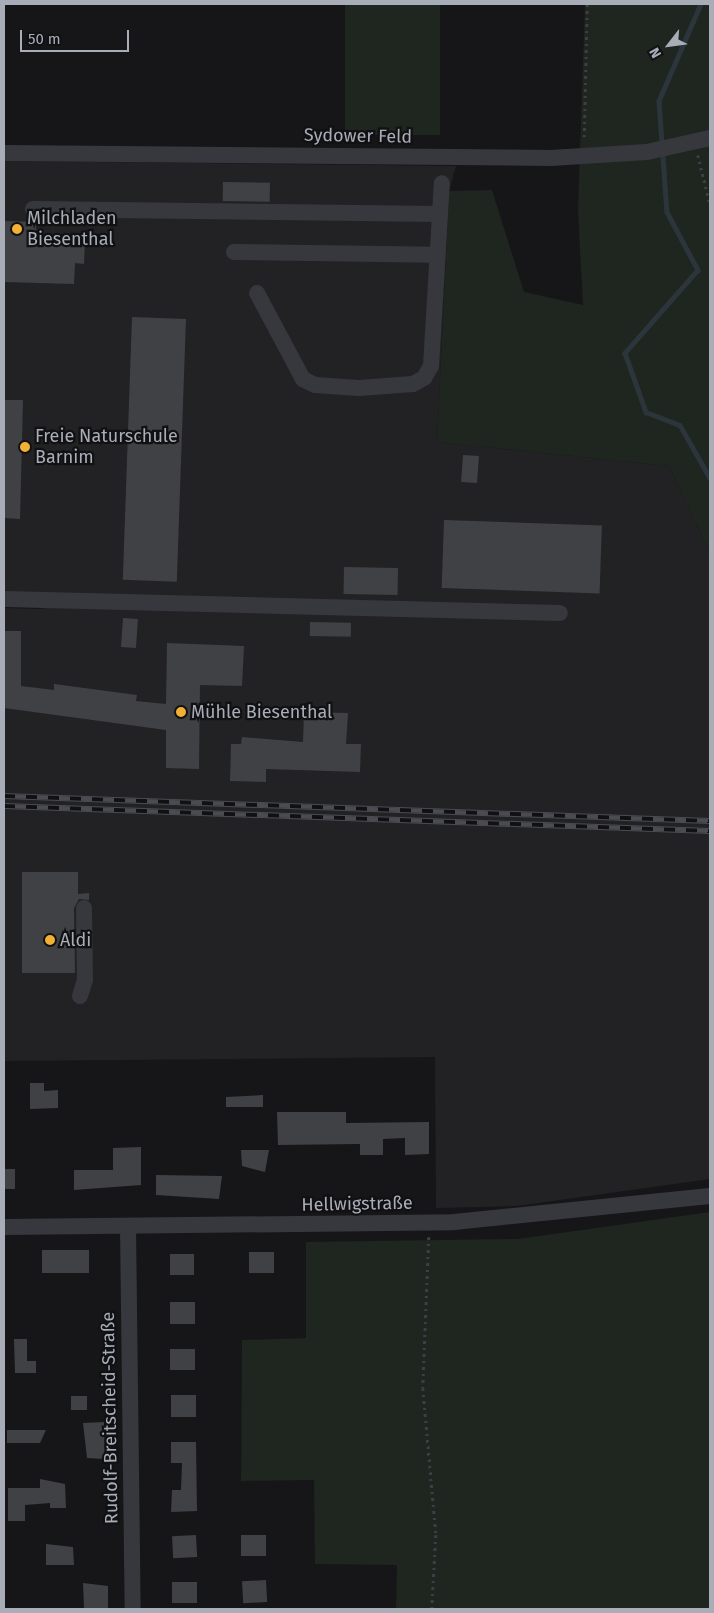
<!DOCTYPE html>
<meta charset="utf-8">
<style>
body{margin:0}
#map{position:relative;width:714px;height:1613px;overflow:hidden;background:#161618;font-family:"Fira Sans",sans-serif}
div>[style]{position:absolute}
.built>*{inset:0;background:#222225}
.green>*{inset:0;background:#1e261f;transform-origin:0 0}
.stream>*{height:4.5px;margin:-2.25px;padding:0 2.25px;transform-origin:2.25px;border-radius:2.25px;background:#2c353c}
.building>*{inset:0;background:#404145;transform-origin:0 0}
.path>*{height:2.5px;margin-top:-1.25px;transform-origin:0;background:repeating-linear-gradient(90deg,#3d3f44 0 2.5px,transparent 0 6.5px)}
.minor>*{height:16px;margin:-8px;padding:0 8px;transform-origin:8px;border-radius:8px;background:#37383d}
.rail>*{height:5.5px;margin-top:-2.75px;transform-origin:0;background:repeating-linear-gradient(90deg,#111113 0 11px,#4a4c52 0 22px);box-sizing:border-box;border-block:1px solid #4a4c52}
.dots>*{width:14px;height:14px;translate:-50% -50%;box-sizing:border-box;border:2px solid #111113;border-radius:50%}
span{translate:-50% -50%;white-space:nowrap;text-align:center;line-height:1.15;-webkit-text-stroke:4.5px #111113;paint-order:stroke}
.street-label{font-size:18px;color:#a8adb8}
.poi-label{font-size:18px;color:#a8adb8}
.left{translate:0 -50%;text-align:left}
.frame{position:absolute;inset:0;border:5px solid #a8adb8;pointer-events:none}
.north{position:absolute;left:644px;top:20px;width:50px;height:50px;-webkit-text-stroke:4px #111113;paint-order:stroke;rotate:240deg;font-size:14px;font-weight:700;line-height:20px;text-align:center;color:#a8adb8}
.north::after{content:'';display:block;margin:auto;width:18px;height:22px;background:#a8adb8;clip-path:polygon(50% 0,100% 100%,50% 72%,0 100%)}
.scale{position:absolute;left:20px;top:30px;width:109px;height:22px;box-sizing:border-box;border:2px solid #a8adb8;border-top:0;padding-left:6px;font-size:15px;line-height:18px;white-space:nowrap;color:#a8adb8;-webkit-text-stroke:4px #111113;paint-order:stroke}
</style>
<div id="map">
<div class="built">
<div style="clip-path:polygon(4px 161px,456px 166px,449px 191px,437px 442px,669px 466px,710px 553px,710px 1179px,517px 1206px,436px 1208px,435px 1057px,4px 1061px,4px 608px,43px 609px,43px 595px,4px 594px)"></div>
</div>
<div class="green">
<div style="left:345px;top:4px;width:95px;height:131px"></div>
<div style="clip-path:polygon(585px 4px,710px 4px,710px 553px,669px 466px,437px 442px,449px 191px,492px 190px,524px 292px,583px 305px,578px 211px)"></div>
<div style="clip-path:polygon(710px 1212px,710px 1609px,396px 1609px,397px 1565px,315px 1564px,314px 1480px,241px 1481px,242px 1340px,306px 1338px,306px 1242px,518px 1239px)"></div>
</div>
<div class="stream">
<div style="left:701px;top:4px;width:106px;rotate:113.4deg"></div>
<div style="left:659px;top:101px;width:111px;rotate:85.9deg"></div>
<div style="left:667px;top:212px;width:66px;rotate:61.9deg"></div>
<div style="left:698px;top:270px;width:111px;rotate:131.3deg"></div>
<div style="left:625px;top:353px;width:63px;rotate:70.4deg"></div>
<div style="left:646px;top:412px;width:36px;rotate:21deg"></div>
<div style="left:680px;top:425px;width:61px;rotate:60.5deg"></div>
</div>
<div class="building">
<div style="left:223px;top:182px;width:47px;height:19px;rotate:1deg"></div>
<div style="clip-path:polygon(4px 221px,36px 222px,36px 239px,85px 241px,84px 264px,75px 263px,74px 284px,4px 282px)"></div>
<div style="left:132px;top:317px;width:54px;height:263px;rotate:2deg"></div>
<div style="clip-path:polygon(4px 400px,23px 400px,20px 519px,4px 518px)"></div>
<div style="left:463px;top:455px;width:16px;height:27px;rotate:4deg"></div>
<div style="left:444px;top:520px;width:158px;height:68px;rotate:2deg"></div>
<div style="left:344px;top:567px;width:54px;height:27px;rotate:1deg"></div>
<div style="left:123px;top:618px;width:15px;height:29px;rotate:4deg"></div>
<div style="left:310px;top:622px;width:41px;height:14px;rotate:1deg"></div>
<div style="clip-path:polygon(4px 631px,21px 631px,21px 686px,54px 690px,54px 684px,137px 695px,136px 701px,166px 704px,167px 643px,244px 646px,242px 686px,200px 685px,199px 769px,166px 768px,166px 730px,4px 708px)"></div>
<div style="clip-path:polygon(304px 712px,348px 713px,346px 744px,361px 744px,360px 772px,266px 769px,266px 782px,230px 781px,231px 744px,241px 744px,242px 737px,303px 742px)"></div>
<div style="clip-path:polygon(22px 872px,78px 872px,78px 894px,89px 893px,89px 900px,79px 899px,74px 908px,75px 973px,22px 973px)"></div>
<div style="clip-path:polygon(30px 1083px,44px 1083px,44px 1091px,58px 1090px,58px 1108px,30px 1109px)"></div>
<div style="clip-path:polygon(263px 1095px,263px 1107px,226px 1107px,226px 1097px)"></div>
<div style="clip-path:polygon(277px 1112px,346px 1112px,346px 1123px,429px 1122px,429px 1154px,405px 1155px,405px 1138px,383px 1139px,383px 1155px,360px 1155px,360px 1144px,278px 1145px)"></div>
<div style="clip-path:polygon(141px 1147px,141px 1185px,74px 1190px,74px 1170px,113px 1170px,113px 1148px)"></div>
<div style="clip-path:polygon(241px 1150px,269px 1150px,265px 1172px,242px 1166px)"></div>
<div style="left:4px;top:1169px;width:11px;height:20px"></div>
<div style="clip-path:polygon(156px 1175px,222px 1176px,219px 1199px,156px 1195px)"></div>
<div style="left:89px;top:1250px;width:23px;height:47px;rotate:90deg"></div>
<div style="left:274px;top:1252px;width:21px;height:25px;rotate:90deg"></div>
<div style="left:170px;top:1254px;width:24px;height:21px"></div>
<div style="left:195px;top:1302px;width:22px;height:25px;rotate:90deg"></div>
<div style="clip-path:polygon(14px 1339px,27px 1339px,27px 1361px,36px 1361px,36px 1373px,15px 1373px)"></div>
<div style="left:195px;top:1349px;width:21px;height:25px;rotate:90deg"></div>
<div style="left:196px;top:1395px;width:22px;height:25px;rotate:90deg"></div>
<div style="left:71px;top:1396px;width:16px;height:14px"></div>
<div style="clip-path:polygon(104px 1422px,105px 1459px,87px 1458px,83px 1423px)"></div>
<div style="clip-path:polygon(7px 1430px,46px 1430px,40px 1443px,7px 1443px)"></div>
<div style="clip-path:polygon(171px 1442px,196px 1442px,197px 1511px,171px 1512px,172px 1490px,181px 1490px,182px 1463px,171px 1463px)"></div>
<div style="clip-path:polygon(40px 1479px,65px 1484px,66px 1508px,50px 1508px,50px 1503px,25px 1505px,25px 1521px,8px 1521px,8px 1488px,40px 1488px)"></div>
<div style="left:196px;top:1535px;width:22px;height:24px;rotate:87deg"></div>
<div style="left:241px;top:1535px;width:25px;height:21px"></div>
<div style="clip-path:polygon(46px 1544px,73px 1547px,74px 1565px,46px 1565px)"></div>
<div style="left:266px;top:1580px;width:22px;height:24px;rotate:87deg"></div>
<div style="left:172px;top:1582px;width:25px;height:21px"></div>
<div style="clip-path:polygon(83px 1583px,108px 1586px,108px 1608px,84px 1608px)"></div>
</div>
<div class="path">
<div style="left:584px;top:137px;width:133px;rotate:-88.7deg"></div>
<div style="left:698px;top:155px;width:50px;rotate:76.2deg"></div>
<div style="left:429px;top:1237px;width:151px;rotate:92.3deg"></div>
<div style="left:423px;top:1388px;width:148px;rotate:84.9deg"></div>
<div style="left:436px;top:1535px;width:74px;rotate:93.1deg"></div>
</div>
<div class="minor">
<div style="left:4px;top:153px;width:547px;rotate:0.52deg"></div>
<div style="left:551px;top:158px;width:96px;rotate:-3.6deg"></div>
<div style="left:647px;top:152px;width:65px;rotate:-12.5deg"></div>
<div style="left:33px;top:209px;width:407px;rotate:0.7deg"></div>
<div style="left:234px;top:252px;width:203px;rotate:0.8deg"></div>
<div style="left:257px;top:293px;width:98px;rotate:61.9deg"></div>
<div style="left:303px;top:379px;width:13px;rotate:27deg"></div>
<div style="left:315px;top:385px;width:44px;rotate:3.9deg"></div>
<div style="left:359px;top:388px;width:54px;rotate:-4.2deg"></div>
<div style="left:413px;top:384px;width:13px;rotate:-29deg"></div>
<div style="left:424px;top:378px;width:14px;rotate:-60deg"></div>
<div style="left:431px;top:366px;width:183px;rotate:-86.6deg"></div>
<div style="left:4px;top:599px;width:556px;rotate:1.44deg"></div>
<div style="left:80px;top:996px;width:17px;rotate:-73deg"></div>
<div style="left:85px;top:980px;width:72px;rotate:-90.8deg"></div>
<div style="left:4px;top:1227px;width:450px;rotate:-0.6deg"></div>
<div style="left:454px;top:1222px;width:257px;rotate:-5.8deg"></div>
<div style="left:128px;top:1227px;width:382px;rotate:89.3deg"></div>
</div>
<div class="rail">
<div style="left:4px;top:796px;width:706px;rotate:2.03deg"></div>
<div style="left:4px;top:806px;width:706px;rotate:2.03deg"></div>
</div>
<div class="dots">
<div style="left:17px;top:229px;background:#f2b134"></div>
<div style="left:25px;top:447px;background:#f2b134"></div>
<div style="left:181px;top:712px;background:#f2b134"></div>
<div style="left:50px;top:940px;background:#f2b134"></div>
</div>
<div class="street-label">
<span style="left:358px;top:136px;rotate:1deg">Sydower Feld</span>
<span style="left:357px;top:1204px;rotate:-1deg">Hellwigstraße</span>
<span style="left:110px;top:1418px;rotate:-91deg">Rudolf-Breitscheid-Straße</span>
</div>
<div class="poi-label">
<span class="left" style="left:27px;top:229px">Milchladen<br>Biesenthal</span>
<span class="left" style="left:35px;top:447px">Freie Naturschule<br>Barnim</span>
<span class="left" style="left:191px;top:712px">Mühle Biesenthal</span>
<span class="left" style="left:60px;top:940px">Aldi</span>
</div>
<div class="frame"></div>
<div class="north">N</div>
<div class="scale">50 m</div>
</div>
